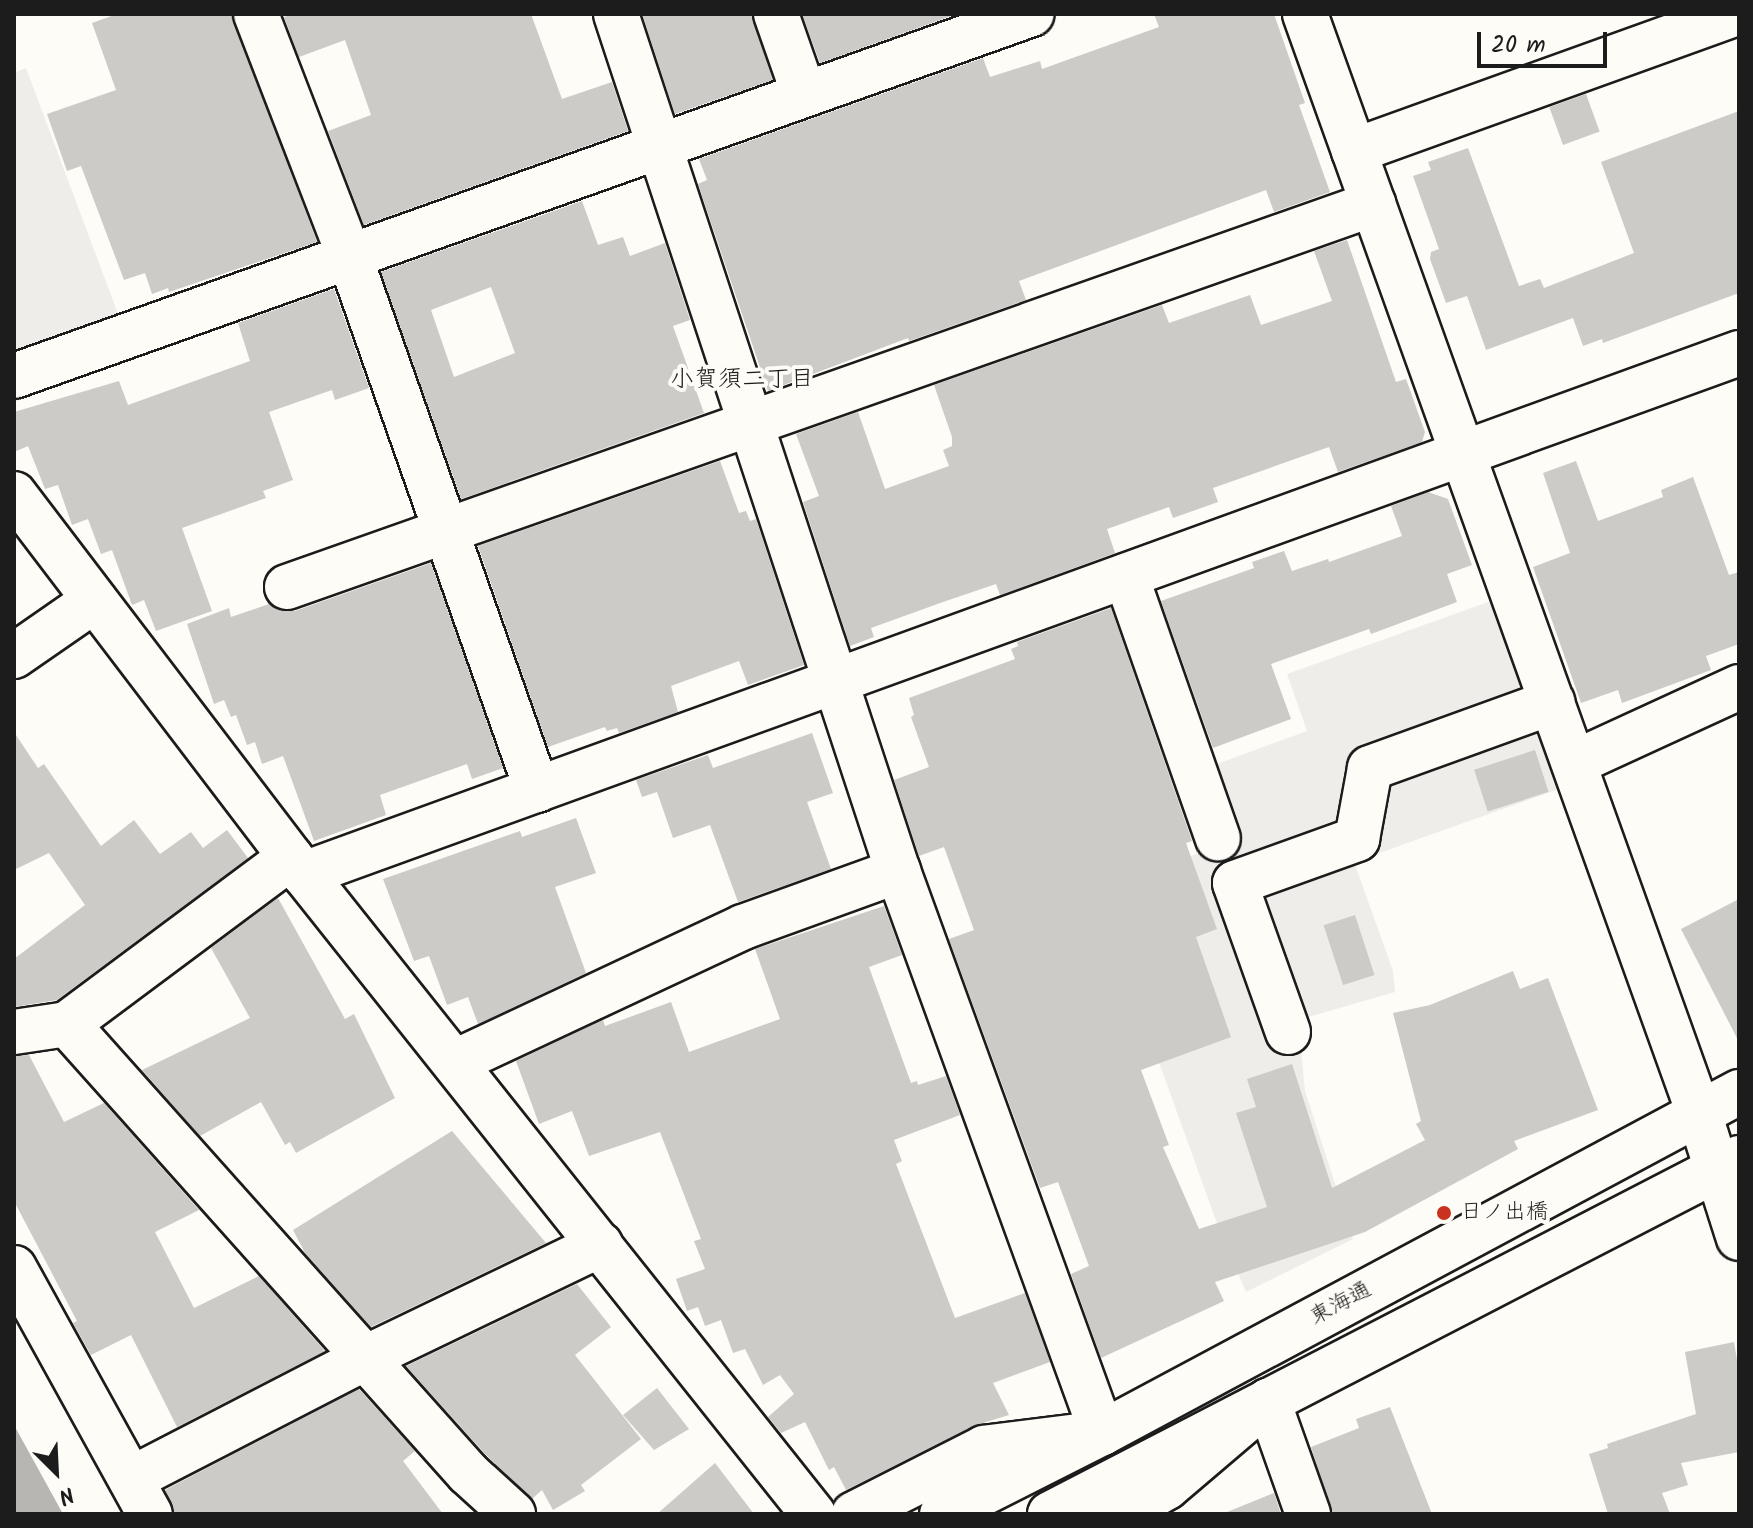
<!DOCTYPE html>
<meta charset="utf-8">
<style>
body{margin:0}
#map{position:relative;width:1753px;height:1528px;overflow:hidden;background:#fdfcf7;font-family:Kalam,"Klee One",sans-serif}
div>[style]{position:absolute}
.built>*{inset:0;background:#eeede9}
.water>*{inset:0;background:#b7b6b2}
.building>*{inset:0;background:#cccbc8;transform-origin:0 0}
.roads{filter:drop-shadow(2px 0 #1c1c1c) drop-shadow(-2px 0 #1c1c1c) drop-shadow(0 2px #1c1c1c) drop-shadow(0 -2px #1c1c1c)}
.minor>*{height:44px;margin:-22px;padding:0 22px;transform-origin:22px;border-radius:22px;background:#fdfcf7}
.major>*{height:44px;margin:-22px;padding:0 22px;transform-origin:22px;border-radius:22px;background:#fdfcf7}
.dots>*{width:22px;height:22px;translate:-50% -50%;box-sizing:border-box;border:4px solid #fdfcf7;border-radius:50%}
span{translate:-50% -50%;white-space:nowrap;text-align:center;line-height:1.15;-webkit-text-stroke:8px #fdfcf7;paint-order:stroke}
.poi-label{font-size:22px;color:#1c1c1c}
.left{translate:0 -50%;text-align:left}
.street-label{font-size:22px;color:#1c1c1c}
.neighbourhood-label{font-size:24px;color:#1c1c1c}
.frame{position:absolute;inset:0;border:16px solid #1c1c1c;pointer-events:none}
.north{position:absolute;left:16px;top:1432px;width:80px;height:80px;-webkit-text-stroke:6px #fdfcf7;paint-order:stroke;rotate:156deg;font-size:22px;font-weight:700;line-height:32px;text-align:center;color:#1c1c1c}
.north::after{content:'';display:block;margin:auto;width:28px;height:36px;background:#1c1c1c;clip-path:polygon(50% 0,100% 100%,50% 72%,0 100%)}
.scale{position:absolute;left:1477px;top:32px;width:130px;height:36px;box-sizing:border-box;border:4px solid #1c1c1c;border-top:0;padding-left:10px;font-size:24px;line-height:28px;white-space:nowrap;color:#1c1c1c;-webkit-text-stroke:6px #fdfcf7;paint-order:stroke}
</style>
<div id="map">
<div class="built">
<div style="clip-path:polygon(26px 68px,121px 322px,14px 356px,14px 73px)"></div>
<div style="clip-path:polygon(1491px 601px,1559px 789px,1354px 862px,1393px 971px,1395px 992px,1298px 1020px,1305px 1091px,1353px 1239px,1246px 1292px,1219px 1229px,1097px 890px,1235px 840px,1209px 767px,1307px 731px,1287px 674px)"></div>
</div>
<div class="water">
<div style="clip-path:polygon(14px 1425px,63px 1514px,14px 1514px)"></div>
</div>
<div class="building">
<div style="clip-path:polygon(117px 14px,232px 14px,317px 242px,169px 292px,168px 288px,152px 294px,145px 273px,124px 280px,81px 166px,67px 171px,47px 114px,116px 90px,92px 23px)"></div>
<div style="clip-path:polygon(293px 14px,531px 14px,562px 99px,612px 82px,628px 131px,364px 225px,328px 131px,371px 115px,345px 40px,299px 57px,284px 17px)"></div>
<div style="clip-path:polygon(642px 14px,752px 14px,773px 80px,675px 114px)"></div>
<div style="clip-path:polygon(802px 14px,957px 14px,820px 63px)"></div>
<div style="clip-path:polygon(1154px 14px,1274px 14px,1305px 103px,1299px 105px,1330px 192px,1274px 212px,1266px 190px,1019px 281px,1026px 300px,909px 341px,908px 338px,768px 391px,698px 184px,707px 180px,699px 159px,983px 58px,990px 77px,1040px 61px,1042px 69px,1159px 27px)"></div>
<div style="left:1586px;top:94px;width:40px;height:39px;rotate:70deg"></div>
<div style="clip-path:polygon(1739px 111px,1739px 293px,1603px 343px,1602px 339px,1583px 346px,1573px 318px,1486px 350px,1467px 296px,1446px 303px,1430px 259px,1431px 252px,1439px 249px,1413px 176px,1431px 170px,1428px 162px,1468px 148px,1519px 286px,1540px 279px,1544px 288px,1634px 253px,1601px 162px)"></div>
<div style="clip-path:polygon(evenodd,582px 201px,598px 245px,623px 237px,630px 256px,665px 243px,690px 320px,673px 326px,704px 413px,461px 499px,381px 272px,582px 201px,491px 287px,515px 353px,454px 377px,431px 310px,491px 287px)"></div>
<div style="clip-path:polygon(1347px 240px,1396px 382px,1406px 379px,1425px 432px,1422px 442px,1338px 472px,1329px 447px,1213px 488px,1218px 502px,1173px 518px,1169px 507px,1107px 529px,1115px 553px,1000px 595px,996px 584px,943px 602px,871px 628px,874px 637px,850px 646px,803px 502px,819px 496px,796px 434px,858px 412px,885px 489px,949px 466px,943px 450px,952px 446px,952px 437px,934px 385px,1162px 305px,1169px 323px,1250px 295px,1261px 325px,1332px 301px,1314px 251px)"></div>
<div style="clip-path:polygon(334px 289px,369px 388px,335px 400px,332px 390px,269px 412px,293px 480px,263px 491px,266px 498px,182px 528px,212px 611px,156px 631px,144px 600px,132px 605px,112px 550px,101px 554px,88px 519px,72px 525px,58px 485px,45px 489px,28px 446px,14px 452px,14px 412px,119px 381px,128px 405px,250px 361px,238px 323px)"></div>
<div style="clip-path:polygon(720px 461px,739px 513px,746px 511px,750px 521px,756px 519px,804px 665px,748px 685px,739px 661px,671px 686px,678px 712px,619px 733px,617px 728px,607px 731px,605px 727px,548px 747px,478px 546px)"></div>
<div style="clip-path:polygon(1576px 461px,1598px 521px,1663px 497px,1661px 490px,1693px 477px,1729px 575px,1739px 572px,1739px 644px,1706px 656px,1711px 670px,1622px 703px,1618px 690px,1581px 703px,1533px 567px,1570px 553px,1543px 473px)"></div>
<div style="clip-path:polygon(1428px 492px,1448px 499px,1472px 565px,1447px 574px,1457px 602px,1371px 634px,1369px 629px,1271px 664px,1291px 719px,1213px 748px,1161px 601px,1254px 568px,1252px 562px,1284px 551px,1292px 571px,1328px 559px,1329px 562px,1402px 536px,1391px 506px)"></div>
<div style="clip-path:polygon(431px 563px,503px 768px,472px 779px,467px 764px,380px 795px,386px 815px,314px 841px,283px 756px,262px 764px,255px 742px,247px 745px,236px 715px,231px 717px,224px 700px,214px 704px,187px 624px,229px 608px,231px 617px,269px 604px,282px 611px,295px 611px)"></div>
<div style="clip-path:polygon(1111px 608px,1192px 841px,1186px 843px,1217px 929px,1196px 937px,1231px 1037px,1141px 1070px,1169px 1145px,1163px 1147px,1199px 1229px,1267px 1207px,1236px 1113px,1256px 1107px,1247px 1079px,1292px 1064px,1332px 1188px,1425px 1140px,1416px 1124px,1421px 1121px,1393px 1013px,1430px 1005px,1513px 971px,1520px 989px,1548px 978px,1598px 1110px,1514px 1141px,1518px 1149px,1365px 1232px,1215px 1282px,1224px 1301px,1101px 1358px,1071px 1274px,1089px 1266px,1058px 1182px,1040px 1188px,949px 939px,974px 930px,944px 847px,919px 856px,894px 780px,929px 767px,911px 717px,914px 715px,909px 698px,1015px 659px,1011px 649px,1018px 646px,1017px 642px)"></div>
<div style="clip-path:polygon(14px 732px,38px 768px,44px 764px,101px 846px,134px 820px,160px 854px,191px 832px,203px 848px,227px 830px,248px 858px,57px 1000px,14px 1007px,14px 959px,85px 905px,49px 853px,14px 870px)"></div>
<div style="clip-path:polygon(812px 733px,833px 793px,807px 802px,831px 869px,738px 902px,710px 825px,673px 838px,657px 792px,642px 797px,636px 780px,708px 755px,713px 768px)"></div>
<div style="left:1535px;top:750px;width:44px;height:64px;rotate:72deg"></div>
<div style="clip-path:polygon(576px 818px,596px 873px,555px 887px,586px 973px,478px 1024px,468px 997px,447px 1005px,429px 956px,414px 961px,383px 879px,520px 831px,522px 837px)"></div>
<div style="clip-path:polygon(278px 898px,345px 1019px,354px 1014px,395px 1098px,296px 1153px,290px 1142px,285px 1145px,261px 1102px,200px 1136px,142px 1070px,250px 1018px,211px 948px)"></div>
<div style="clip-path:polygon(1739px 899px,1739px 1042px,1681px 929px)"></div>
<div style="clip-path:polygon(884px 906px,902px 955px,869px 967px,911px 1083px,917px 1081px,918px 1085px,946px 1076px,960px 1115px,894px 1140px,902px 1161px,896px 1164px,955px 1318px,1025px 1293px,1050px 1362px,993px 1383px,1009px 1415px,973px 1426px,846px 1490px,834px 1467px,829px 1470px,805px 1422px,781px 1433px,768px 1417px,794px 1394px,780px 1375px,763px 1385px,745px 1349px,733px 1353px,721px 1320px,705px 1326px,698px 1307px,687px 1311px,676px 1279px,705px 1269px,694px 1241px,701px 1239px,660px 1132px,589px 1156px,572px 1111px,539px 1124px,516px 1061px,603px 1020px,605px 1026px,671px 1002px,689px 1052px,780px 1019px,755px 949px)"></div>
<div style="left:1355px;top:915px;width:63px;height:33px;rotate:72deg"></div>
<div style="clip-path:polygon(29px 1055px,64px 1122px,104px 1103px,199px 1210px,155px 1232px,194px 1308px,259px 1276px,325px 1351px,177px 1427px,131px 1335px,91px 1355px,73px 1323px,77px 1321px,14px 1201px,14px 1056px)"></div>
<div style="clip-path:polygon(452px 1131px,546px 1243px,371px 1327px,305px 1253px,293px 1230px)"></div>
<div style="clip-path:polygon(577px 1284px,611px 1327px,575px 1355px,641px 1439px,581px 1485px,585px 1491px,553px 1510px,542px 1490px,532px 1499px,486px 1455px,406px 1366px)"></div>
<div style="clip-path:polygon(1734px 1342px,1739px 1372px,1739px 1452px,1681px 1463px,1688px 1485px,1662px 1493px,1670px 1514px,1608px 1514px,1589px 1454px,1608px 1448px,1607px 1444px,1696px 1414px,1685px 1352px)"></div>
<div style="clip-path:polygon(657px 1388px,689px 1429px,654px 1450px,623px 1415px)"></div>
<div style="clip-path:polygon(359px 1389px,415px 1451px,403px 1461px,443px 1514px,175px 1514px,165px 1490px)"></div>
<div style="clip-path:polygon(1390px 1407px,1432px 1514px,1332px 1514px,1311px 1447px,1359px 1428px,1356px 1419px)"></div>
<div style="clip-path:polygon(715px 1463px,754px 1514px,657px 1514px)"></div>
<div style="clip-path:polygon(1274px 1493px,1281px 1514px,1227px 1514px,1227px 1512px)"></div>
</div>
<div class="roads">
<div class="minor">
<div style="left:256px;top:14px;width:258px;rotate:68.9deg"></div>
<div style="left:349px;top:255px;width:567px;rotate:70.64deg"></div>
<div style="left:616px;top:14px;width:902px;rotate:71.79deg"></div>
<div style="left:898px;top:871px;width:598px;rotate:70.05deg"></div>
<div style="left:1102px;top:1433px;width:119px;rotate:172.8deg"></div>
<div style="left:984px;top:1448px;width:146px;rotate:153.1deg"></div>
<div style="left:776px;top:14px;width:85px;rotate:70.7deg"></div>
<div style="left:1305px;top:14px;width:1167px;rotate:70.28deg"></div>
<div style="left:1699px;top:1113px;width:131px;rotate:72.3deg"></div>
<div style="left:1354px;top:151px;width:404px;rotate:-19.8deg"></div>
<div style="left:14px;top:376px;width:1080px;rotate:-19.58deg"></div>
<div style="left:14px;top:494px;width:478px;rotate:52.7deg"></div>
<div style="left:304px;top:874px;width:818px;rotate:51.5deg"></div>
<div style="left:1126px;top:576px;width:278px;rotate:70.7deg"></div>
<div style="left:287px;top:587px;width:1152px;rotate:-19.43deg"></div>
<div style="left:14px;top:656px;width:98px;rotate:-34.7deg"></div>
<div style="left:1574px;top:763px;width:182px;rotate:-24.7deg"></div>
<div style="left:304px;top:874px;width:1527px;rotate:-19.95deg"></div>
<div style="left:67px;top:1024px;width:602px;rotate:48.23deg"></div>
<div style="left:468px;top:1473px;width:61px;rotate:42.3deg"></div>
<div style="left:14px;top:1032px;width:54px;rotate:-8.6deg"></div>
<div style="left:67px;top:1024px;width:279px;rotate:-36.7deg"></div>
<div style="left:1288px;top:1032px;width:158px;rotate:-109.6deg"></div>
<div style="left:1235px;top:883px;width:130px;rotate:-19.8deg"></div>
<div style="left:1357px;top:839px;width:72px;rotate:-79.6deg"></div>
<div style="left:1370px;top:768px;width:194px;rotate:-19.9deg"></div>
<div style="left:455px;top:1062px;width:318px;rotate:-25.1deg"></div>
<div style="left:743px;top:927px;width:165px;rotate:-19.9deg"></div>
<div style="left:14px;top:1268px;width:281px;rotate:61.1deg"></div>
<div style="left:131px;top:1479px;width:266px;rotate:-27.3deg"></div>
<div style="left:367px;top:1357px;width:259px;rotate:-25.7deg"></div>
<div style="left:1120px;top:1514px;width:54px;rotate:-29.9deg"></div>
<div style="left:1167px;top:1487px;width:133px;rotate:-40.4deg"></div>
<div style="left:1268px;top:1401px;width:120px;rotate:70.5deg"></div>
</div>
<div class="major">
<div style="left:942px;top:1514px;width:179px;rotate:-26.9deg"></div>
<div style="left:1102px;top:1433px;width:723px;rotate:-28.16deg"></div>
<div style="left:1050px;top:1514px;width:776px;rotate:-27.32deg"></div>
</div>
</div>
<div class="dots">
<div style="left:1444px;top:1213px;background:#c8321e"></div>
</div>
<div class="poi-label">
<span class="left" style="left:1460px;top:1213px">日ノ出橋</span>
</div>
<div class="street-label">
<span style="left:1341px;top:1304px;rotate:-28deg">東海通</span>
</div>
<div class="neighbourhood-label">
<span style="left:742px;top:380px">小賀須二丁目</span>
</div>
<div class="frame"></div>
<div class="north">N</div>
<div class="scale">20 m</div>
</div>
